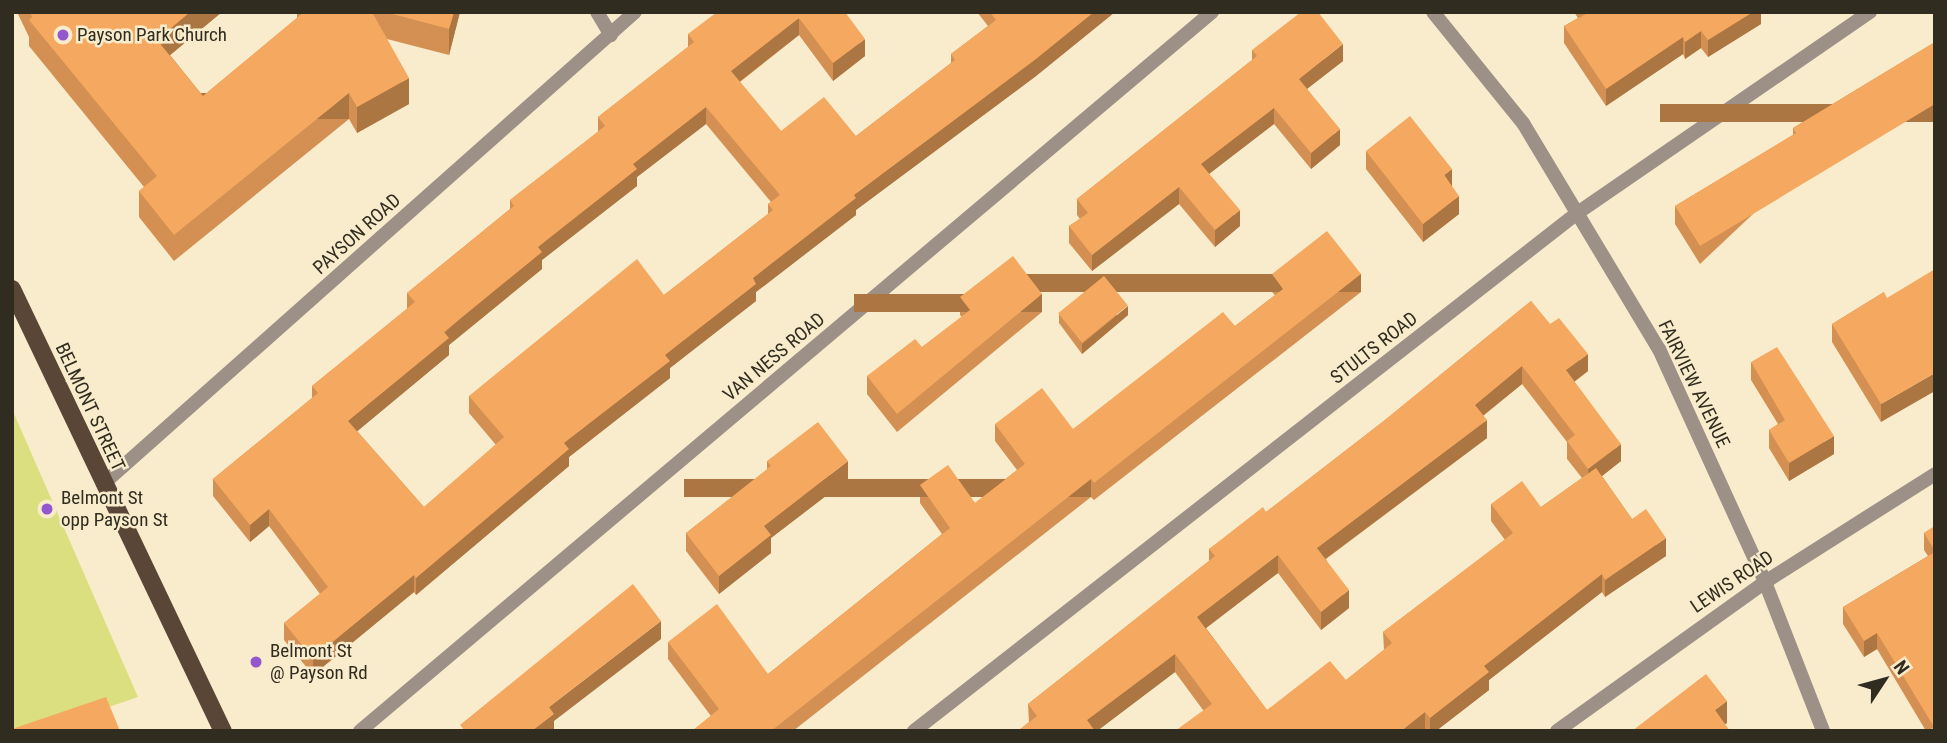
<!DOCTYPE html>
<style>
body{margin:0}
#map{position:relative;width:1947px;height:743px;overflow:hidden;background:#f8eccc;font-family:"Roboto Condensed",sans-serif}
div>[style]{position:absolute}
.green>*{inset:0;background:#dcdf80}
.minor>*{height:14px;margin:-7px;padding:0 7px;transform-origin:7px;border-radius:7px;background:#9c9087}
.primary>*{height:18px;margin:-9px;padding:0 9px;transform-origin:9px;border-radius:9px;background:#5a4636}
.wall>*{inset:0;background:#d39052}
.shaded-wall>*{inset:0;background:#ac7642;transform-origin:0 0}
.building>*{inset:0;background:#f5a85f;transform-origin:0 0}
.dots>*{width:19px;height:19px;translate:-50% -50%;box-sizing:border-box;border:4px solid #f8eccc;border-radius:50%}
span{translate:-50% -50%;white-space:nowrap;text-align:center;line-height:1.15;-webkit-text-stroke:5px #f8eccc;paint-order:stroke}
.poi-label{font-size:19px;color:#312c20}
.left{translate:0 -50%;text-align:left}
.street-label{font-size:19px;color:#312c20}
.frame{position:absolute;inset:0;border:14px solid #312c20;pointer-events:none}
.north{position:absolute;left:1849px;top:645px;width:70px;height:70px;-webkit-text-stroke:5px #f8eccc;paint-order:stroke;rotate:54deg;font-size:19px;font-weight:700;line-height:28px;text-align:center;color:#312c20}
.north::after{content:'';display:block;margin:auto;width:24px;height:32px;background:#312c20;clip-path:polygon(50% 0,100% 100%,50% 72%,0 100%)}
</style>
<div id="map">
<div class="green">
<div style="clip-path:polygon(12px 409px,138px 697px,39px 731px,12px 731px)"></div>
</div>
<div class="minor">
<div style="left:597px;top:12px;width:27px;rotate:59deg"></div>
<div style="left:1433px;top:12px;width:143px;rotate:51deg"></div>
<div style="left:1523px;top:123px;width:264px;rotate:59deg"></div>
<div style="left:1659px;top:349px;width:256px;rotate:65.5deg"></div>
<div style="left:1765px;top:582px;width:160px;rotate:68.7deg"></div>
<div style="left:103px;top:484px;width:711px;rotate:-41.58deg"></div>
<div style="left:360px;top:731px;width:1115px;rotate:-40.16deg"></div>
<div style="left:914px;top:731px;width:840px;rotate:-37.99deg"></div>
<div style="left:1576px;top:214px;width:357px;rotate:-34.5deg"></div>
<div style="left:1557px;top:731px;width:256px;rotate:-35.6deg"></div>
<div style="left:1765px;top:582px;width:201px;rotate:-32.4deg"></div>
</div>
<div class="primary">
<div style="left:12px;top:289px;width:490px;rotate:64.5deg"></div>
</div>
<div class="wall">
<div style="clip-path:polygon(17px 12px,222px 12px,170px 55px,203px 96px,297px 18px,297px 12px,460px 12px,449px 55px,387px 39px,409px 104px,357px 133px,349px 119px,174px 261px,139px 217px,139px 191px,144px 187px,29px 46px,29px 37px)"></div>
<div style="clip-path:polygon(evenodd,845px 12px,865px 56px,833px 81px,799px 35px,740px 82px,781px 131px,856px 136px,951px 63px,951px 54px,988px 26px,977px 12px,1115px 12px,1036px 76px,856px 210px,856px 215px,756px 292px,756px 301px,670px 368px,670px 378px,569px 457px,569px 466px,416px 595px,414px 592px,313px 675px,284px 640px,284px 623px,320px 594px,269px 526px,250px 542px,213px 496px,213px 479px,312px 398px,312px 386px,407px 309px,407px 293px,510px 209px,510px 200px,598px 132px,598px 117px,688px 47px,688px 34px,845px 12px,706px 124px,771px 202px,768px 204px,768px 214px,664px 295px,469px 396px,469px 413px,496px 445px,424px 507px,357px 431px,449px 355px,449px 345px,542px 269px,542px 260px,637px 186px,637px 177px,706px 124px)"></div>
<div style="clip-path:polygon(1574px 12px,1761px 12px,1761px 24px,1708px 57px,1701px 48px,1685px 59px,1683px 54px,1606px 106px,1564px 43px,1564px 26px,1578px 18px)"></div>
<div style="clip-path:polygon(1935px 42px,1700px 264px,1675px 224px,1675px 206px,1793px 135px,1793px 128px)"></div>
<div style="clip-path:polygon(1252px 50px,1343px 61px,1307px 89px,1340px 145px,1311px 169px,1274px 124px,1209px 174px,1240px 226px,1215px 247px,1179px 204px,1092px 271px,1069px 243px,1069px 226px,1080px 219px,1077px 215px,1077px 199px,1252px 60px)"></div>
<div style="clip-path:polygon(1366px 151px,1452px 186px,1459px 214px,1423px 242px,1366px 169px)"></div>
<div style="clip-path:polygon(1272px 274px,1361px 292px,1094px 500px,1091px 497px,793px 731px,692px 731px,711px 716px,668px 659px,668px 642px,768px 674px,942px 534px,920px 503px,920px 485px,975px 503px,1017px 470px,995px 441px,995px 424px,1073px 429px,1235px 326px,1275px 295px,1272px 292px)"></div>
<div style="clip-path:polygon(1884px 292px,1881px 422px,1832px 342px,1832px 324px)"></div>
<div style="clip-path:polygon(960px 297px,1042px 312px,897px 432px,867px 394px,867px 376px,922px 347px,962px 317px,960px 315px)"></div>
<div style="clip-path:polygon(evenodd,1531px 301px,1588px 371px,1574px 382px,1621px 461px,1602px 476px,1632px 519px,1666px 556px,1605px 597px,1602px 592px,1489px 680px,1489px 690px,1436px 731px,1426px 731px,1425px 730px,1203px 710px,1175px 672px,1097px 731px,1018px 731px,1029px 722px,1028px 704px,1209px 561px,1209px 549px,1266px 512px,1385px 420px,1531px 301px,1522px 384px,1567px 442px,1567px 459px,1582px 478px,1541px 507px,1491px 504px,1491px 521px,1505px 540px,1383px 632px,1384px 650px,1346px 680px,1267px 710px,1206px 628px,1278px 573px,1321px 630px,1349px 608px,1326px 559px,1487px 438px,1483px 416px,1522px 384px)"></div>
<div style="clip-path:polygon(1059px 314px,1128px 315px,1082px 354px,1059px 323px)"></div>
<div style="clip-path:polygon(1751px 362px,1834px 454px,1789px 481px,1769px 448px,1769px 430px,1778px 424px,1751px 380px)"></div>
<div style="clip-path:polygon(767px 461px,848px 479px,771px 538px,771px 553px,719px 594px,686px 551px,686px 533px,767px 470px)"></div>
<div style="clip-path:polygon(1935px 526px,1935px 731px,1926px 731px,1877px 649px,1864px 657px,1843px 624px,1843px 607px,1928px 556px,1924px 550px,1924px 533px)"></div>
</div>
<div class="shaded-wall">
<div style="clip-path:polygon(190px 12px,222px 12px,157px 66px,157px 40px)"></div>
<div style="clip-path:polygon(454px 12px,460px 12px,449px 55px,449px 29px)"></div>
<div style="clip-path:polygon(1094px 12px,1115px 12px,1036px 76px,856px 210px,856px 215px,756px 292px,756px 301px,670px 368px,670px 378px,569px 457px,569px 466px,416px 595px,416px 578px,564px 443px,753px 278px,854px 195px)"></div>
<div style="clip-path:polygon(1753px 12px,1761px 12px,1761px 24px,1708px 57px,1708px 40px)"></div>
<div style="clip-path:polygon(799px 18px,799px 35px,731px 88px,731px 71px)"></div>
<div style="clip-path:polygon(1701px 31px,1701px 48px,1685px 59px,1685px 42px)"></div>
<div style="clip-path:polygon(1683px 37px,1683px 54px,1606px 106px,1606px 89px)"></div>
<div style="clip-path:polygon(865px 39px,865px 56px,833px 81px,833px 63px)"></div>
<div style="clip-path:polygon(1343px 44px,1343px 61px,1299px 95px,1299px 79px)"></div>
<div style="clip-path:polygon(409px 78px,409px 104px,357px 133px,357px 107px)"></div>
<div style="left:349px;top:93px;width:26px;height:225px;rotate:90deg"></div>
<div style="left:1935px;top:104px;width:18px;height:275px;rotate:90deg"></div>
<div style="clip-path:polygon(706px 107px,706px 124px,637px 177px,637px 186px,542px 260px,542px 269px,449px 345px,449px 355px,348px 439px,348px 421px,538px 247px,633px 164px)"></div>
<div style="clip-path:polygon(1274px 108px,1274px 124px,1201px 180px,1201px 164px)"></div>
<div style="clip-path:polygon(1340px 129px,1340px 145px,1311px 169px,1311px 153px)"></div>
<div style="clip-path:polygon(1452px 169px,1452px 187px,1444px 175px)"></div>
<div style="clip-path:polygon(1179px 187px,1179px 204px,1092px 271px,1092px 255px)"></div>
<div style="clip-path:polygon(1459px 196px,1459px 214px,1423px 242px,1423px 224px)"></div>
<div style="clip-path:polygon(1240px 210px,1240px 226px,1215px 247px,1215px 230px)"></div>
<div style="left:1361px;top:274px;width:18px;height:339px;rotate:90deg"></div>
<div style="left:1042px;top:294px;width:18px;height:188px;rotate:90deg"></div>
<div style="clip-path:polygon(1128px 306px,1128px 315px,1082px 354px,1082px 344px)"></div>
<div style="clip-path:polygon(1588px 354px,1588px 371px,1566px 388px,1566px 370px)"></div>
<div style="clip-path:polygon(1522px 366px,1522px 384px,1475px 422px,1475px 405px)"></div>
<div style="clip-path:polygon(1935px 373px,1935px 391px,1881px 422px,1881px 404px)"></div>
<div style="clip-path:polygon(1487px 420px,1487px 438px,1317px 565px,1317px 548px)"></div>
<div style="clip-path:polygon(1834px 436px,1834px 454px,1789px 481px,1789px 463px)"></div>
<div style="clip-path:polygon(1621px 444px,1621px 461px,1588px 487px,1588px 469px)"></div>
<div style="clip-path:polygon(848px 461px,848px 479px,771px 538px,771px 553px,719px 594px,719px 576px,764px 526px)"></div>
<div style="left:1091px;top:479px;width:18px;height:407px;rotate:90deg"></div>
<div style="clip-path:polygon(269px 509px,269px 526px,250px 542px,250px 525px)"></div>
<div style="clip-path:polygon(1666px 538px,1666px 556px,1605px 597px,1605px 580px)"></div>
<div style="clip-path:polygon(1278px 555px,1278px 573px,1197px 635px,1197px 617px)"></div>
<div style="clip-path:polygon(1602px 574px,1602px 592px,1489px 680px,1489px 690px,1436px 731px,1430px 731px,1430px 718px,1484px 666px)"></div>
<div style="clip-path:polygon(414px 575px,414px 592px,313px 675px,313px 658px)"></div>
<div style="clip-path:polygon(1349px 590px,1349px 608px,1321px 630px,1321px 612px)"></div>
<div style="clip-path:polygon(661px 621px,661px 639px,554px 721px,554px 731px,532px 731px,549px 707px)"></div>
<div style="clip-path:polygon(1877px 633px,1877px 649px,1864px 657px,1864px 641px)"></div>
<div style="clip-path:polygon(1175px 654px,1175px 672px,1097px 731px,1087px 731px,1087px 720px)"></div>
<div style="clip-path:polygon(1727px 701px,1727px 723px,1716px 731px,1715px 710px)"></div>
<div style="clip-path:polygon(1425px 712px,1425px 730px,1424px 731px,1401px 731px)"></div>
</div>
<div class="building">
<div style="clip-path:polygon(30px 12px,190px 12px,157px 40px,203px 96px,304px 12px,372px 12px,409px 78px,357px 107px,349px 93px,174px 235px,139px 191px,157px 176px,29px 20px,32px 17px)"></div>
<div style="clip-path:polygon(385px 12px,454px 12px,449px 29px)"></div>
<div style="clip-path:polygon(evenodd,717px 12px,845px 12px,865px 39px,833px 63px,799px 18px,731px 71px,781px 131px,824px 97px,856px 136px,955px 60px,951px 54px,996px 20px,990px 12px,1094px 12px,1036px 59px,854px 195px,856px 198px,753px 278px,756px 284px,665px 355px,670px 361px,564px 443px,569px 449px,416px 578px,414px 575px,313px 658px,284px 623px,328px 587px,269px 509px,250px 525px,213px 479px,318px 393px,312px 386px,415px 302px,407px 293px,514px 206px,510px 200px,605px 126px,598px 117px,694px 42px,688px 34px,717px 12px,706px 107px,780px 195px,768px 204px,773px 210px,664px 295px,637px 259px,469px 396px,504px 437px,424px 507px,348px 421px,449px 338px,444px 332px,542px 252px,538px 247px,637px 169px,633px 164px,706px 107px)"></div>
<div style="clip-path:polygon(1301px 12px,1318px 12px,1343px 44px,1299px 79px,1340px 129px,1311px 153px,1274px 108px,1201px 164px,1240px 210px,1215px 230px,1179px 187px,1092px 255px,1069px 226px,1088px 213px,1077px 199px,1257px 56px,1252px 50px)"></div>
<div style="clip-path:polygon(1585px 12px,1753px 12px,1708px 40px,1701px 31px,1685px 42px,1683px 37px,1606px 89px,1564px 26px,1586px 14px)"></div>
<div style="clip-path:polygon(1935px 42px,1935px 104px,1700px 246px,1675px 206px,1796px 133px,1793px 128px)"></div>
<div style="clip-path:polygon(1410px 116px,1452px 169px,1444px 175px,1459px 196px,1423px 224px,1366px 151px)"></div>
<div style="clip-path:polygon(1327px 231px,1361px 274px,1094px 483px,1091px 479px,771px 731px,692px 731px,719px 709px,668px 642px,717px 604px,768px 674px,950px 528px,920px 485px,948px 465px,975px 503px,1025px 464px,995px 424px,1042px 388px,1073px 429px,1223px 312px,1235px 326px,1283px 289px,1272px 274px)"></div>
<div style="clip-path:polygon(1013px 256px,1042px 294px,897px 414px,867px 376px,915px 339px,922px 347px,970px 310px,960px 297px)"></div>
<div style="clip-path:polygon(1935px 269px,1935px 373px,1881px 404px,1832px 324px,1884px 292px,1887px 298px)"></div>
<div style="left:1104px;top:276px;width:38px;height:59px;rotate:51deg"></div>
<div style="clip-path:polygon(1531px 301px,1550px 324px,1559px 318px,1588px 354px,1566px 370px,1621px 444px,1588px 469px,1567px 441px,1575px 435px,1522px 366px,1475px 405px,1487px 420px,1317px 548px,1349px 590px,1321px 612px,1278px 555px,1197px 617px,1267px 710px,1330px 661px,1346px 680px,1392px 643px,1383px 632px,1513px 533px,1491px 504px,1522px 481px,1541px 507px,1596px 468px,1632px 519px,1646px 509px,1666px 538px,1605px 580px,1602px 574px,1484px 666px,1489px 672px,1430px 718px,1425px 712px,1401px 731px,1175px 731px,1212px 704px,1175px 654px,1087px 720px,1095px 731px,1018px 731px,1037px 716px,1028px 704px,1215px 556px,1209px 549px,1263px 507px,1266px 512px,1385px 420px)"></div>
<div style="clip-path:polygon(1777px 347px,1834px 436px,1789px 463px,1769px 430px,1785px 420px,1751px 362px)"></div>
<div style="clip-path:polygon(818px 422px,848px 461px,764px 526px,771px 535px,719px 576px,686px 533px,771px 466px,767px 461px)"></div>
<div style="clip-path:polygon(1935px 526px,1935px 551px,1924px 533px)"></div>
<div style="clip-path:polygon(1935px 552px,1935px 731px,1927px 731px,1934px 727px,1877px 633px,1864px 641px,1843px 607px)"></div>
<div style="clip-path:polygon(633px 584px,661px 621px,549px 707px,554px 714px,532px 731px,465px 731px,460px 725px)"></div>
<div style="clip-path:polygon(1706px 674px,1727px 701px,1715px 710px,1730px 731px,1632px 731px)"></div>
<div style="clip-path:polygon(106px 697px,120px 731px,12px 731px,12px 729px)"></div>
</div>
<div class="dots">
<div style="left:63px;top:35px;background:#9357ce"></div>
<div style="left:47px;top:509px;background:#9357ce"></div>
<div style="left:256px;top:662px;background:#9357ce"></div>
</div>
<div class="poi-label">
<span class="left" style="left:77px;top:35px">Payson Park Church</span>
<span class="left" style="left:61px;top:509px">Belmont St<br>opp Payson St</span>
<span class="left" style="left:270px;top:662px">Belmont St<br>@ Payson Rd</span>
</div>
<div class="street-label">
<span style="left:357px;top:234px;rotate:-42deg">PAYSON ROAD</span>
<span style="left:1374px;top:348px;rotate:-38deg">STULTS ROAD</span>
<span style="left:774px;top:357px;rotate:-40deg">VAN NESS ROAD</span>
<span style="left:1694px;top:384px;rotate:64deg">FAIRVIEW AVENUE</span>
<span style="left:90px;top:407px;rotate:65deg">BELMONT STREET</span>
<span style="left:1732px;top:582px;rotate:-34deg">LEWIS ROAD</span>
</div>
<div class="frame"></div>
<div class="north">N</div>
</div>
